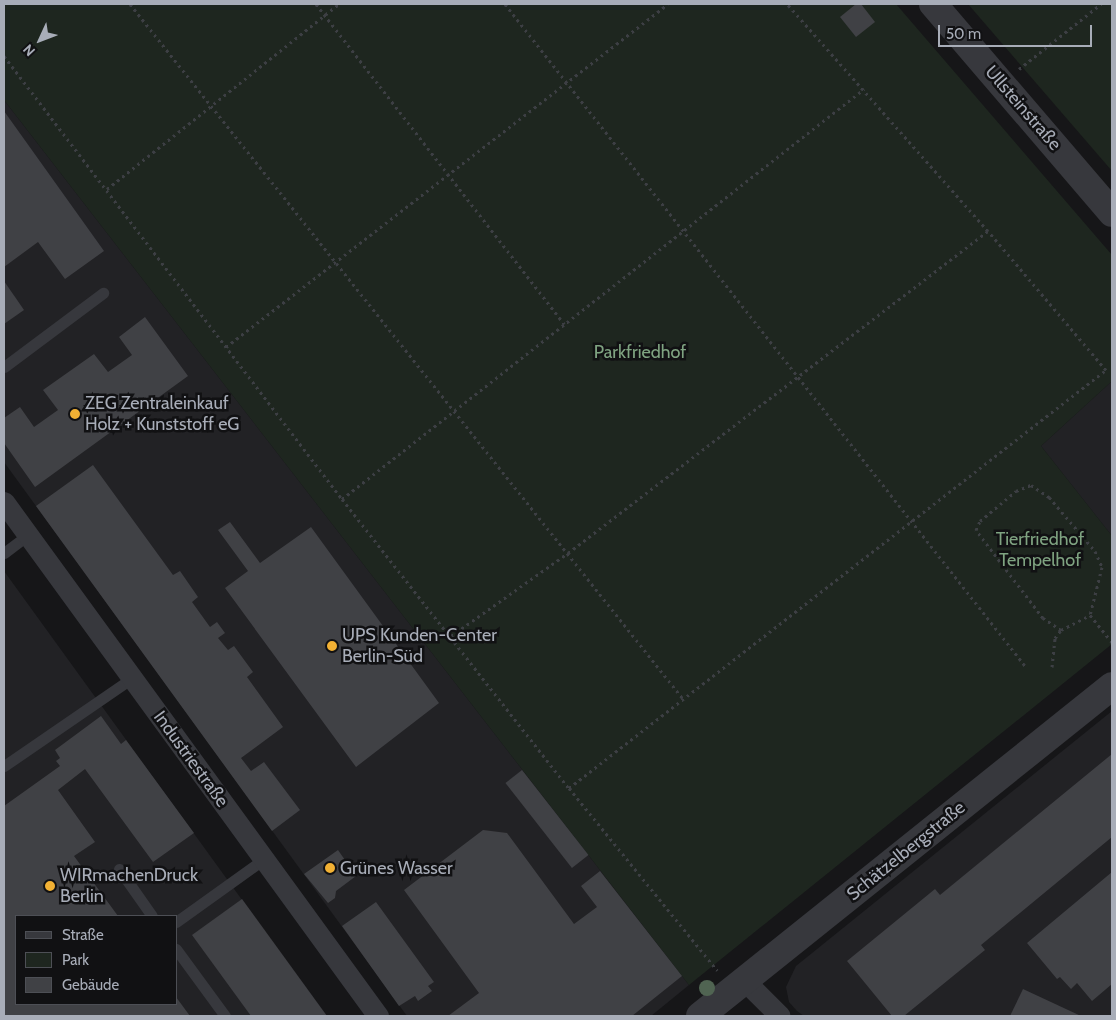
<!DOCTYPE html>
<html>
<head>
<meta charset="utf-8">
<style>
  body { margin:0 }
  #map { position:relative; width:1116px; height:1020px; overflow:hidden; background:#161618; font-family:Cabin,sans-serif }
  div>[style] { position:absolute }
  .built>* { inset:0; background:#222225 }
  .green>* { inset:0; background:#1e261f }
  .building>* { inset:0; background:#404145; transform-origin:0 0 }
  .path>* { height:3px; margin-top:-1.5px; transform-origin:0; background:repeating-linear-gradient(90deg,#3d3f44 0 2.5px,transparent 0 6.5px) }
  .service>* { height:11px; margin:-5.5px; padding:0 5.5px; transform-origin:5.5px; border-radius:5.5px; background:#37383d }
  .minor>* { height:21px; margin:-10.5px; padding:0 10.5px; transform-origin:10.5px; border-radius:10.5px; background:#37383d }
  .tertiary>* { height:28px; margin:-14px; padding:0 14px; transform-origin:14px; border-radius:14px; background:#37383d }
  .trees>* { width:16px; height:16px; margin:-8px; border-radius:50%; background:#506452 }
  .dots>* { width:14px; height:14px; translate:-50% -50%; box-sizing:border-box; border:2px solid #111113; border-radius:50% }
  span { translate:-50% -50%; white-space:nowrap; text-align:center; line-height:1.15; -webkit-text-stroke:5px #111113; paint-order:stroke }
  .street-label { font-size:18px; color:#a8adb8 }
  .park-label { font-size:18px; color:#7fa381 }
  .poi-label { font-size:18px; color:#a8adb8 }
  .left { translate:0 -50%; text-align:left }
  .frame { position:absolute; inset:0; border:5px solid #a8adb8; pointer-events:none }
  .legend { position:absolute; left:15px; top:915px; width:162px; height:90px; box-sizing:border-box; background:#111113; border:1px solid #4d4f55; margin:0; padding:6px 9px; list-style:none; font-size:15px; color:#a8adb8 }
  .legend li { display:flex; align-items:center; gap:10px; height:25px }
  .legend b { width:25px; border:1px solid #4d4f55 }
  .north { position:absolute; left:15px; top:15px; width:50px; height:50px; -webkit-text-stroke:4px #111113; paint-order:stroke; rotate:227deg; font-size:14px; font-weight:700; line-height:20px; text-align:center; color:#a8adb8 }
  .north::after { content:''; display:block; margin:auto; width:18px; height:22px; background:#a8adb8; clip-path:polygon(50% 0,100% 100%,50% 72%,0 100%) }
  .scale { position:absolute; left:938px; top:25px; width:154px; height:22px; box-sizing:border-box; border:2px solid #a8adb8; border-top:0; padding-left:6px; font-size:15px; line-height:18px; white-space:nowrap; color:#a8adb8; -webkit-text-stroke:4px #111113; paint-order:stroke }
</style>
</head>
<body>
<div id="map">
  <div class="built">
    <i style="clip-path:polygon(4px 100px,689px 985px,651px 1016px,407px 1016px,4px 462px)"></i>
    <i style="clip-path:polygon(1112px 381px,1112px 536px,1041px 446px)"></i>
    <i style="clip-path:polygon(evenodd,4px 571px,326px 1016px,4px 1016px,4px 571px,16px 916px,176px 916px,176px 1004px,16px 1004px,16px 916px)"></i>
    <i style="clip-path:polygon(1112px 711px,1112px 1016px,804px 1016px,797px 1011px,789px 1002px,786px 987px,796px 966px)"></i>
  </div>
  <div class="green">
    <i style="clip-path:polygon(4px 4px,896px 4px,1112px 255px,1112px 381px,1041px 446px,1112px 536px,1112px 644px,689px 985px,4px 100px)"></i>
    <i style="clip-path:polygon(968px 4px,1112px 4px,1112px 171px)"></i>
  </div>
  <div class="building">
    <i style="clip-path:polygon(856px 4px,861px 4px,875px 22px,856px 37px,840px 17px)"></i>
    <i style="clip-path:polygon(4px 111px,104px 251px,65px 279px,38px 242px,4px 267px)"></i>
    <i style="clip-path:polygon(4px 281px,24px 310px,4px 324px)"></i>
    <i style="clip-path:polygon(145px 317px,188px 376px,35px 487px,4px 443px,4px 418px,20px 407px,34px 427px,58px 410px,43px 390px,94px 354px,108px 372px,132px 355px,119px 337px)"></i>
    <i style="clip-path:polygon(93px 465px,173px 575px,180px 571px,198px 597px,192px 602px,210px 627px,217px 622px,225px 633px,218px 638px,228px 650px,234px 646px,253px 672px,247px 677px,283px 727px,241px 758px,251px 771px,264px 762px,300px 810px,272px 831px,36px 506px)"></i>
    <i style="clip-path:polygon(230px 522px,260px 563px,311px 527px,439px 703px,356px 767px,225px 588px,248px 571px,218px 530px)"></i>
    <i style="clip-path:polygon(101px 716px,121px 744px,126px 740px,194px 833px,153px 862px,85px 769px,58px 790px,95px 842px,74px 856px,118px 916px,16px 916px,16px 1004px,176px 1004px,176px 997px,190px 1016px,4px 1016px,4px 806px,60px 766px,56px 761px,60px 758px,55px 750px)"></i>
    <i style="clip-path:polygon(1112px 754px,1112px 837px,981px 945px,985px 950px,904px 1016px,892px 1016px,847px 961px,935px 889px,940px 895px)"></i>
    <i style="left:522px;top:770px;width:108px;height:21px;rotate:52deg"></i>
    <i style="clip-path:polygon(483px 830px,507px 833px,574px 924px,597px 907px,581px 886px,600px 871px,682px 976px,632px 1016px,448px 1016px,479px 993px,404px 890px)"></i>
    <i style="clip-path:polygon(338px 850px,356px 876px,336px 891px,335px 898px,328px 903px,304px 874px)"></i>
    <i style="clip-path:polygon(1112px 872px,1112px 984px,1092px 1001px,1077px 983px,1071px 989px,1060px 977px,1057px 979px,1027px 943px)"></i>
    <i style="clip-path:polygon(242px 899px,327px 1016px,251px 1016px,192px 935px)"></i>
    <i style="clip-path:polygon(376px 902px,434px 982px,428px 986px,432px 991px,418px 1001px,415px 996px,399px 1006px,342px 926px)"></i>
    <i style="clip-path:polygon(1023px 989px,1081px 1016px,1010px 1016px)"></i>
  </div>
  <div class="path">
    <i style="left:130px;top:4px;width:890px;rotate:51.48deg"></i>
    <i style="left:316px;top:4px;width:405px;rotate:52.2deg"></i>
    <i style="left:505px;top:4px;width:843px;rotate:51.84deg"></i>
    <i style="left:4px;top:56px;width:557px;rotate:52.66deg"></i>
    <i style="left:342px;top:499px;width:367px;rotate:51.9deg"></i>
    <i style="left:569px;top:788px;width:235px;rotate:50.9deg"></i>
    <i style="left:1019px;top:69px;width:105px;rotate:-38.4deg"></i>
    <i style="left:107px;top:189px;width:297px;rotate:-38.6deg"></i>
    <i style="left:226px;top:347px;width:559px;rotate:-37.81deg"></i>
    <i style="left:342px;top:499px;width:664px;rotate:-38.15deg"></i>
    <i style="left:1061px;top:630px;width:22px;rotate:-146deg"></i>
    <i style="left:1043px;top:618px;width:111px;rotate:-127.3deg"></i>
    <i style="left:976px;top:530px;width:10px;rotate:-66deg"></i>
    <i style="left:980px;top:521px;width:47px;rotate:-39.8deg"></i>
    <i style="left:1016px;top:491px;width:16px;rotate:-22deg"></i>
    <i style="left:1031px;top:485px;width:22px;rotate:34deg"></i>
    <i style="left:1049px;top:497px;width:71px;rotate:49.6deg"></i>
    <i style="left:1095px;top:551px;width:17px;rotate:66deg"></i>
    <i style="left:1102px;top:567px;width:49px;rotate:104deg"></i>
    <i style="left:1090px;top:615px;width:35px;rotate:51deg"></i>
    <i style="left:451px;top:636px;width:143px;rotate:-35.4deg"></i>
    <i style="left:568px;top:553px;width:529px;rotate:-37.48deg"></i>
    <i style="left:1052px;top:667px;width:29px;rotate:-84deg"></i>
    <i style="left:1055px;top:638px;width:10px;rotate:-53deg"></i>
    <i style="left:1061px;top:630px;width:33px;rotate:-27deg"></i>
    <i style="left:569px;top:788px;width:681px;rotate:-37.9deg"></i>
    <i style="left:1106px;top:370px;width:182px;rotate:-130.3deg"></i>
    <i style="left:988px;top:231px;width:303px;rotate:-131.5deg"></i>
  </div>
  <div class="service">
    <i style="left:4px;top:367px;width:124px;rotate:-36.8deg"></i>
    <i style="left:4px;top:553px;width:30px;rotate:-37deg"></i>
    <i style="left:4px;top:766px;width:155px;rotate:-34.5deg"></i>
    <i style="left:119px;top:869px;width:57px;rotate:54.9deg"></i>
    <i style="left:176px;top:922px;width:108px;rotate:-35.6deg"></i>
    <i style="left:176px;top:949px;width:83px;rotate:53.8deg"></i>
  </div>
  <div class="minor">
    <i style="left:4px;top:502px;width:636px;rotate:53.96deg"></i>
    <i style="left:745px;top:981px;width:49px;rotate:45deg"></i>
  </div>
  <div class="tertiary">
    <i style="left:933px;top:4px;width:275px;rotate:49.4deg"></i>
    <i style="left:700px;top:1016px;width:528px;rotate:-38.69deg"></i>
  </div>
  <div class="trees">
    <i style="left:707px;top:988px"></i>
  </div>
  <div class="dots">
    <i style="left:75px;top:414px;background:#f2b134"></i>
    <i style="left:332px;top:646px;background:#f2b134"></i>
    <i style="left:330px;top:868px;background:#f2b134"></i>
    <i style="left:50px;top:886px;background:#f2b134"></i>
  </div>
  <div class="street-label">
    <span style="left:1023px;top:108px;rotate:49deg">Ullsteinstraße</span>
    <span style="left:191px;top:759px;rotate:54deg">Industriestraße</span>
    <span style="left:906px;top:851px;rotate:-39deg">Schätzelbergstraße</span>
  </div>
  <div class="park-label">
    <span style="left:640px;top:352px">Parkfriedhof</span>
    <span style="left:1040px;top:550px">Tierfriedhof<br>Tempelhof</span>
  </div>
  <div class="poi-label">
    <span class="left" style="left:85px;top:414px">ZEG Zentraleinkauf<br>Holz + Kunststoff eG</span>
    <span class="left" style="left:342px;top:646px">UPS Kunden-Center<br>Berlin-Süd</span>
    <span class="left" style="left:340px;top:868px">Grünes Wasser</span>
    <span class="left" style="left:60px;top:886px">WIRmachenDruck<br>Berlin</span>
  </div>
  <div class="frame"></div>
  <ul class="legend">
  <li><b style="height:6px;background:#37383d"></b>Straße</li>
  <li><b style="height:14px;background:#1e261f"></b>Park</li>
  <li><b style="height:14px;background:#404145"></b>Gebäude</li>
  </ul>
  <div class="north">N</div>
  <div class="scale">50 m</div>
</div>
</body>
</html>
